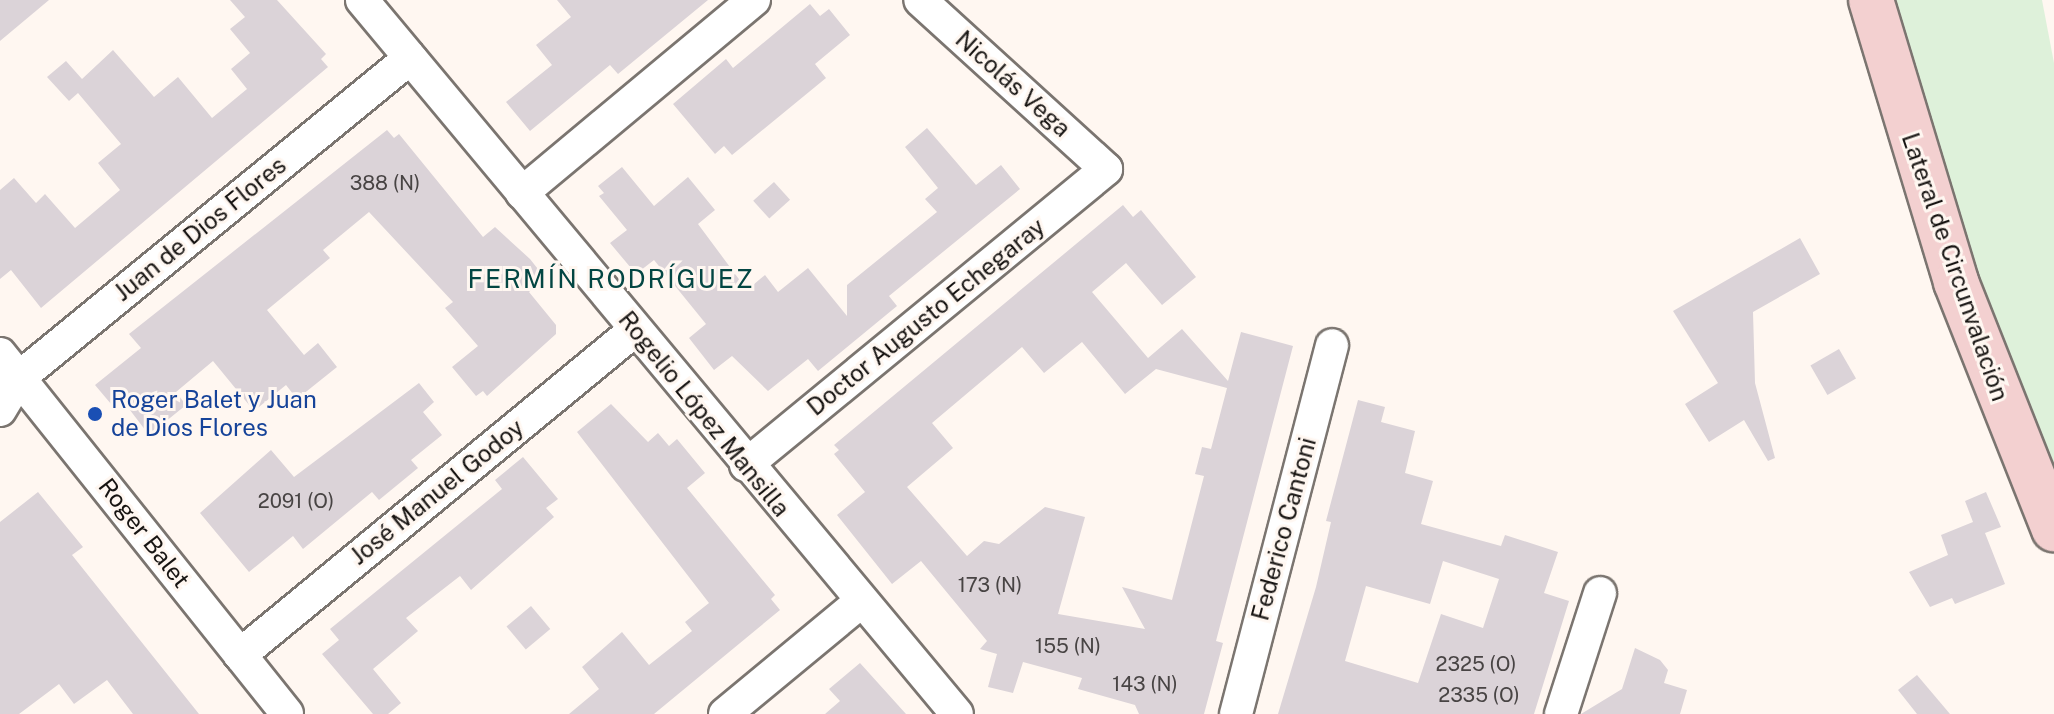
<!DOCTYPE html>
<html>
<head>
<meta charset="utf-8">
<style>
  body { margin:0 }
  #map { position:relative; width:2054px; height:714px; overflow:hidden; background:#fff7f1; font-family:"Public Sans",sans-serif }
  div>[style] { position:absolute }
  .green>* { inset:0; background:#def1da }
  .building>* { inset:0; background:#dbd3d8; transform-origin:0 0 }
  .roads { filter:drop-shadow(2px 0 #7b7570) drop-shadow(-2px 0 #7b7570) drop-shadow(0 2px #7b7570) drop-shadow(0 -2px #7b7570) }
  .street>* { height:32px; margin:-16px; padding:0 16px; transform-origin:16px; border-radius:16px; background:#fff }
  .secondary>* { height:44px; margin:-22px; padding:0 22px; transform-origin:22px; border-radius:22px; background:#f3d0d0 }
  .dots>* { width:22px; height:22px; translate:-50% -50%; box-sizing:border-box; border:4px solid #fff7f1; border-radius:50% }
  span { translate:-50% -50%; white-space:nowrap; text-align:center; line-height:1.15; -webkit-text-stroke:6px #fff7f1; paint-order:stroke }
  .number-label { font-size:20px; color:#484444 }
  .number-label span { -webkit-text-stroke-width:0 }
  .street-label { font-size:24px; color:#171412 }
  .transit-label { font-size:24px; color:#164399 }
  .left { translate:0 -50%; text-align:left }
  .neighbourhood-label { font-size:26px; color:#034643; letter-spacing:2px }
</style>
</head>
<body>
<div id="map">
  <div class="green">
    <i style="clip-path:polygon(1893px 0,2042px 0,2054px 63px,2054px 476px,1963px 237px)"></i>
  </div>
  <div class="building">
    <i style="clip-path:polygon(0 0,49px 0,0 41px)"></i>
    <i style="clip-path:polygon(230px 0,277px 0,326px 54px,321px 59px,328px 67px,41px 308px,11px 270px,0 279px,0 190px,14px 178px,36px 203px,45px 194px,75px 228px,120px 190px,98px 163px,121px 144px,78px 93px,69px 101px,47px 77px,66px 61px,82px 79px,113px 50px,154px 97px,178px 77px,212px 118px,247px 89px,231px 69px,250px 53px,230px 29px,245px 17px)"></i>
    <i style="clip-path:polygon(557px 0,708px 0,618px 74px,610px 65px,530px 131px,506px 102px,552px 65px,536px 45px,571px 17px)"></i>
    <i style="clip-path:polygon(810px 4px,820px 16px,829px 9px,850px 35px,815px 64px,826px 78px,732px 155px,724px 146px,715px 154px,673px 104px,726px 59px,733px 68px)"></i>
    <i style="clip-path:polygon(927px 128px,976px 185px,1001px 165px,1020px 189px,889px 296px,897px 306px,818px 371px,808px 359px,768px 391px,732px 356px,714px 370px,689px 338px,706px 324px,654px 260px,636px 274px,610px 243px,627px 230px,599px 196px,604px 193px,598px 186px,622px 167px,654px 206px,688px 177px,715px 210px,698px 224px,747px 290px,765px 275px,778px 292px,808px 268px,847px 316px,847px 285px,937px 212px,925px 199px,938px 188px,905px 147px)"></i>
    <i style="clip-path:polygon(387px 130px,394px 138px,399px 134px,483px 237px,495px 227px,530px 259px,545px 278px,529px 292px,556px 325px,556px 334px,487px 396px,483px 391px,476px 396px,452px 367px,478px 346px,445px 308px,453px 302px,369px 212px,323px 250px,330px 258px,267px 310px,304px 355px,318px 343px,337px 367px,297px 399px,286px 385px,254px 411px,213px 361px,176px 392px,186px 405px,149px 435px,120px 397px,111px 404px,95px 385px,141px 348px,129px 334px)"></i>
    <i style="left:774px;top:182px;width:24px;height:28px;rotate:48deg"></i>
    <i style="clip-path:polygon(evenodd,1123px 205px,1133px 217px,1141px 210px,1196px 277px,1162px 305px,1126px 263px,1092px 292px,1148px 358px,1182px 329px,1228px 381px,1241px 332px,1293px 346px,1216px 641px,1223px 643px,1204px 714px,1139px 714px,1135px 705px,1078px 689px,1082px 678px,1023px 662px,1013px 693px,988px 687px,997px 654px,980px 649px,987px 641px,921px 561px,892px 584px,837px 515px,865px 492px,834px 454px,839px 450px,834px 445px,1123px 205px,1082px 342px,1125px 394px,1156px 369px,1227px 388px,1211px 449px,1202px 447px,1195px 474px,1204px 476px,1172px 600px,1122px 587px,1145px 629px,1058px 614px,1085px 517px,1045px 507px,999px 544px,984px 541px,967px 556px,907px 487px,953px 448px,932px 423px,1022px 347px,1044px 373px,1082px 342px)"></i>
    <i style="clip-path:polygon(1800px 238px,1820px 274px,1753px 312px,1755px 383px,1775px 458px,1768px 461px,1744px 420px,1709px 442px,1685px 404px,1718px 383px,1673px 311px)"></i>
    <i style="left:1839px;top:349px;width:34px;height:33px;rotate:60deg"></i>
    <i style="clip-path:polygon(419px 383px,434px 402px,423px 412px,442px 435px,411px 460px,418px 468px,379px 500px,372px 492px,303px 549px,293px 536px,249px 572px,200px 513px,271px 450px,294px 477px)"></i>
    <i style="clip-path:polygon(evenodd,1358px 400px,1385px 407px,1381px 422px,1415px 431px,1405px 473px,1433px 481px,1421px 524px,1501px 546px,1505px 535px,1558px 552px,1544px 593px,1569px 601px,1534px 714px,1278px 714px,1316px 587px,1331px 522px,1326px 521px,1358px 400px,1443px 561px,1499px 579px,1483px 628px,1441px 614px,1418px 683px,1345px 661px,1366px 586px,1430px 604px,1443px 561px)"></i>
    <i style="clip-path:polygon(611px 404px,648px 442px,658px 433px,669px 446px,677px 439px,705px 473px,687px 488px,775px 595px,771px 599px,780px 610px,654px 714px,569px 714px,599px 689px,582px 667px,622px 632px,649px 665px,692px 631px,685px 622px,709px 603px,577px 432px)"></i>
    <i style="clip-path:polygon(523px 457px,558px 499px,546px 508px,554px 517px,471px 590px,460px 576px,406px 618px,418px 631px,373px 669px,401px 703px,388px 714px,373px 714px,322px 654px,339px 640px,330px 629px,502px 489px,495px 480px)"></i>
    <i style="clip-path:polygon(38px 492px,83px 547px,72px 555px,199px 714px,133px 714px,107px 680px,74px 704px,59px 684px,19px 714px,0 714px,0 522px)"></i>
    <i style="clip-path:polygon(1986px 492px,2001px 527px,1985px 533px,2005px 584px,1955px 604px,1952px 598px,1930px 607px,1909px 572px,1948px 555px,1941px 535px,1973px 522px,1965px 501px)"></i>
    <i style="left:531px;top:606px;width:30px;height:32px;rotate:50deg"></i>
    <i style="clip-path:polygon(1635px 648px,1660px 660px,1668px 670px,1664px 683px,1687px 690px,1680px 714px,1581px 714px,1622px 689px)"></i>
    <i style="clip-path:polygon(860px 663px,906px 714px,825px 714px,840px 701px,829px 689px)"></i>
    <i style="clip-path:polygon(1917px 675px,1950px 714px,1917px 714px,1898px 690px)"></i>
  </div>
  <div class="roads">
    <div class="street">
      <i style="left:362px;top:0;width:929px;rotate:50.19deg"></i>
      <i style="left:522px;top:193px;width:302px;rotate:-39.8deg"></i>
      <i style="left:0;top:354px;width:460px;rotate:51.4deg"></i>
      <i style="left:0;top:410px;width:39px;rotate:-59deg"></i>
      <i style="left:20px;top:377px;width:504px;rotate:-39.28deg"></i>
      <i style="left:746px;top:465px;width:466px;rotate:-39.4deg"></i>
      <i style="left:1106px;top:169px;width:251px;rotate:-137.7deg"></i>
      <i style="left:240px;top:655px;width:512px;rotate:-39.45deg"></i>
      <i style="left:725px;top:714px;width:174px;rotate:-39.6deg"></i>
      <i style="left:1236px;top:714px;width:381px;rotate:-75.4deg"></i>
      <i style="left:1561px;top:714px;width:127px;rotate:-72.1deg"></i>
    </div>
    <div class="secondary">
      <i style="left:1871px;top:0;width:295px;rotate:73.2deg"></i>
      <i style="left:1956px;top:282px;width:266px;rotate:68.4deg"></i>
    </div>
  </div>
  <div class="dots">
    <i style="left:95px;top:414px;background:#1a4fb4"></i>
  </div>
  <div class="number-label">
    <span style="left:385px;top:183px">388 (N)</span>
    <span style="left:296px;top:501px">2091 (O)</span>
    <span style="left:990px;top:585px">173 (N)</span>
    <span style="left:1068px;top:646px">155 (N)</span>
    <span style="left:1476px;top:664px">2325 (O)</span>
    <span style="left:1145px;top:684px">143 (N)</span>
    <span style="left:1479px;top:695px">2335 (O)</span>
  </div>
  <div class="street-label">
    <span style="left:1013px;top:84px;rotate:42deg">Nicolás Vega</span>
    <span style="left:200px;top:229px;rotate:-39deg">Juan de Dios Flores</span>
    <span style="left:1955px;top:267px;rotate:71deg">Lateral de Circunvalación</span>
    <span style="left:926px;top:317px;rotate:-39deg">Doctor Augusto Echegaray</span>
    <span style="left:704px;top:414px;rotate:51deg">Rogelio López Mansilla</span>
    <span style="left:437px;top:492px;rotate:-39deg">José Manuel Godoy</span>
    <span style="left:1284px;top:529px;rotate:-75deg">Federico Cantoni</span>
    <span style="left:144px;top:533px;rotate:52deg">Roger Balet</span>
  </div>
  <div class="transit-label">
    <span class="left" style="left:111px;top:414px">Roger Balet y Juan<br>de Dios Flores</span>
  </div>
  <div class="neighbourhood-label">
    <span style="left:611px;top:279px">FERMÍN RODRÍGUEZ</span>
  </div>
</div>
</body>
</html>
